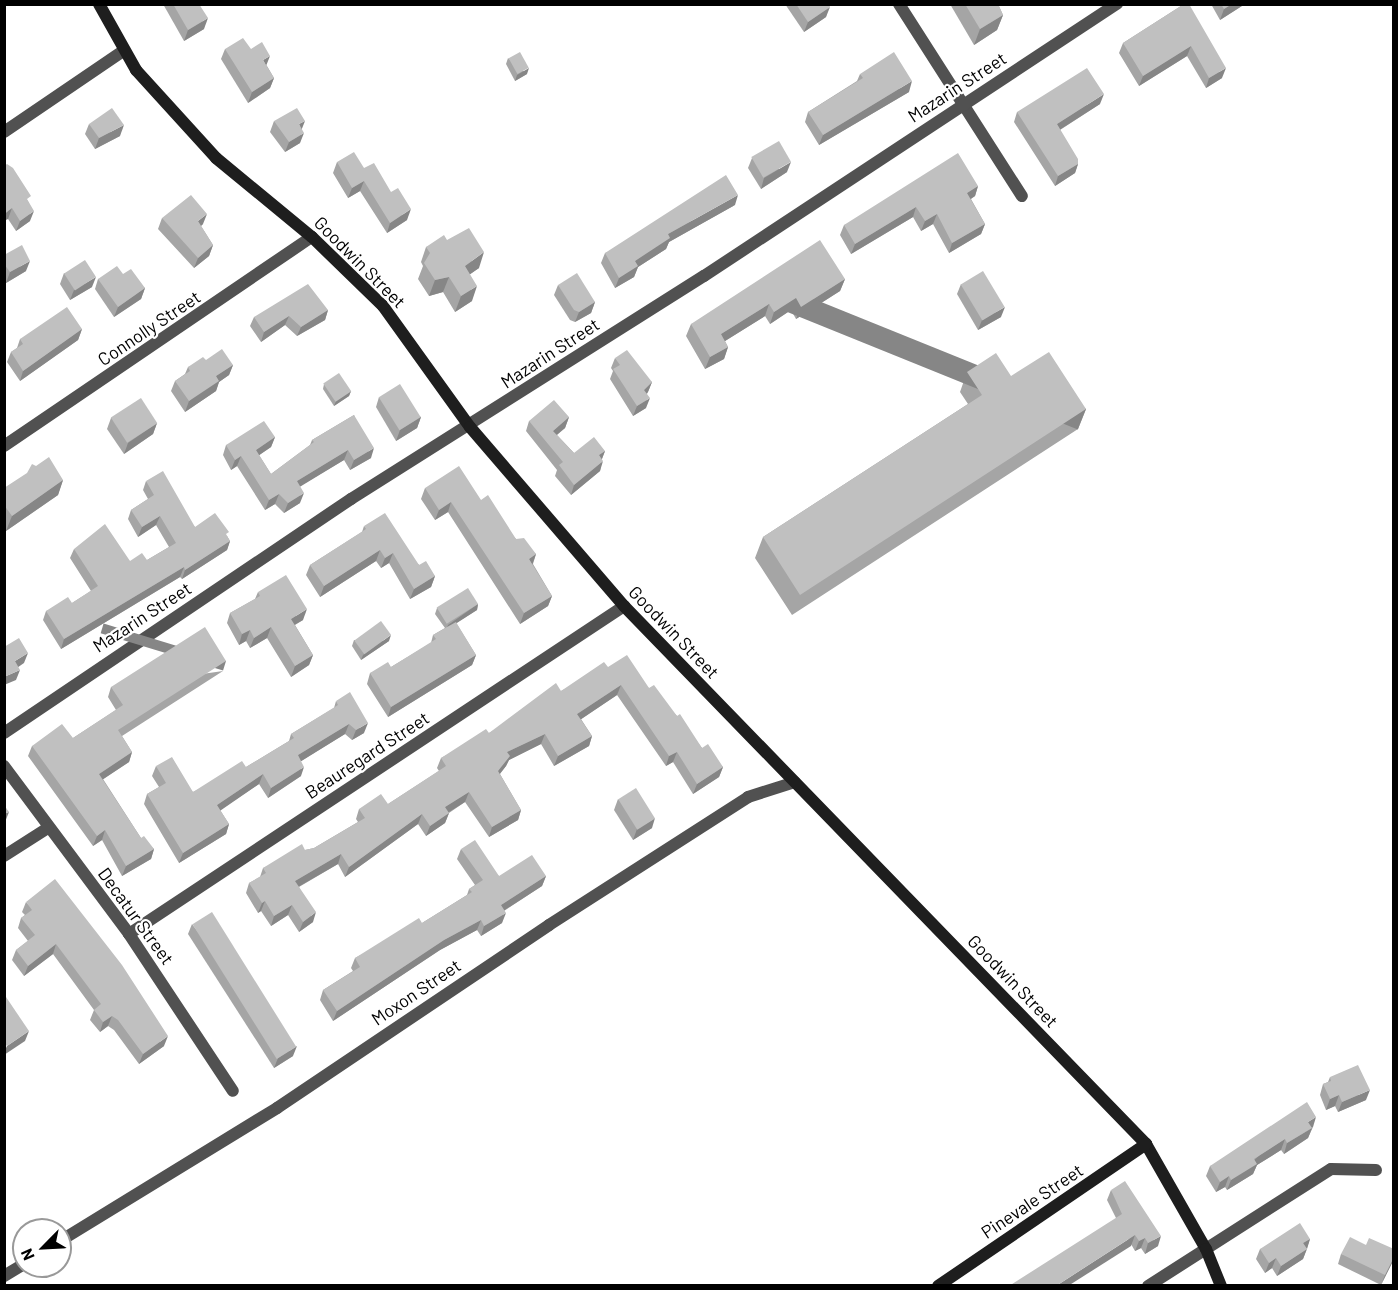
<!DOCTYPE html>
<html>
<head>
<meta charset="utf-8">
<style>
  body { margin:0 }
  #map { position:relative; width:1398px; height:1290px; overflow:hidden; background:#fff; font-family:Barlow,sans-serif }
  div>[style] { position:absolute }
  .street>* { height:12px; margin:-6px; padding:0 6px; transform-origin:6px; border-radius:6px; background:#515151 }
  .secondary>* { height:12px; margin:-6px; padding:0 6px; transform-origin:6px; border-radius:6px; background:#1e1e1e }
  .wall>* { inset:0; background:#a5a5a5 }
  .shaded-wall>* { inset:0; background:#868686; transform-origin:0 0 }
  .building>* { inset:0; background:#c0c0c0; transform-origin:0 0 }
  span { translate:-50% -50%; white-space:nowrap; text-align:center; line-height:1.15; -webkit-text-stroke:4.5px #fff; paint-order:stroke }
  .street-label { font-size:18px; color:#000 }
  .frame { position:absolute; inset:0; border:6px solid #000; pointer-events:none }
  .north { position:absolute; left:12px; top:1218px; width:60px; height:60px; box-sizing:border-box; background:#fff; border:2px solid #999; border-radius:50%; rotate:246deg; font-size:16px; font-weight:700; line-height:24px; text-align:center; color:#000 }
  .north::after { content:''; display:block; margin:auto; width:21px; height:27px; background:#000; clip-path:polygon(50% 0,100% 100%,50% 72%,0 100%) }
</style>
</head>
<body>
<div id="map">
  <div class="street">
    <i style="left:899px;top:4px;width:228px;rotate:57.4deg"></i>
    <i style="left:4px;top:132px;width:144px;rotate:-34.2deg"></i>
    <i style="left:4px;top:446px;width:372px;rotate:-34.2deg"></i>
    <i style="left:4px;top:733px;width:419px;rotate:-34deg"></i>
    <i style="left:351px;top:499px;width:418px;rotate:-32.3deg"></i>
    <i style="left:704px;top:276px;width:495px;rotate:-33.4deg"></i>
    <i style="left:4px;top:766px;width:209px;rotate:53.3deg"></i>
    <i style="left:129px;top:934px;width:188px;rotate:56.5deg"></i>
    <i style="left:4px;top:856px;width:52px;rotate:-32.5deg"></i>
    <i style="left:129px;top:934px;width:594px;rotate:-33.53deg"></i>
    <i style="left:60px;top:1241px;width:255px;rotate:-31.5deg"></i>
    <i style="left:277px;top:1108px;width:328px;rotate:-33.9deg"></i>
    <i style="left:549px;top:925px;width:237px;rotate:-32.7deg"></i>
    <i style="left:748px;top:797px;width:49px;rotate:-17.7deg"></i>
    <i style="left:4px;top:1276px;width:23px;rotate:-31deg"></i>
    <i style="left:1148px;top:1286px;width:217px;rotate:-32.6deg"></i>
    <i style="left:1331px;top:1169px;width:45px;rotate:1.3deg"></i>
  </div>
  <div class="secondary">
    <i style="left:99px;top:4px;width:76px;rotate:60.7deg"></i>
    <i style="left:136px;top:70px;width:119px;rotate:47.7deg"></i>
    <i style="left:216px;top:158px;width:124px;rotate:39.5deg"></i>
    <i style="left:312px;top:237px;width:99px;rotate:44.2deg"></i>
    <i style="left:383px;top:306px;width:149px;rotate:54.3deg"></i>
    <i style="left:470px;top:427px;width:236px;rotate:49.3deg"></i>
    <i style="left:624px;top:606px;width:750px;rotate:45.86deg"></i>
    <i style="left:1146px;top:1144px;width:121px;rotate:60.3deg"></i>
    <i style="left:1206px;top:1249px;width:40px;rotate:68deg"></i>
    <i style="left:938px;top:1286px;width:252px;rotate:-34.3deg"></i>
  </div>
  <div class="wall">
    <i style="clip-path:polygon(163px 4px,199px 4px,204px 29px,184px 41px)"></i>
    <i style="clip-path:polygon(785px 4px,829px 4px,826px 17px,804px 32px)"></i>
    <i style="clip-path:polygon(950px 4px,998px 4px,1003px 15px,997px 30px,974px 45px)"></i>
    <i style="clip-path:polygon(1184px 4px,1222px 78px,1206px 88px,1187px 56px,1139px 86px,1119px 53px,1123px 43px)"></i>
    <i style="clip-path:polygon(1211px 4px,1245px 4px,1220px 20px)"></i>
    <i style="clip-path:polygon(225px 49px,251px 49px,267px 66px,274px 78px,270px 88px,248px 103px,221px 59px)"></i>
    <i style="clip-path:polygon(508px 58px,527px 74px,515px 81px,506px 64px)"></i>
    <i style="clip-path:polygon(860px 74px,909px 92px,819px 145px,805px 122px,808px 112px,857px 81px)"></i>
    <i style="clip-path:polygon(1100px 104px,1060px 130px,1078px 164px,1075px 173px,1055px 186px,1014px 122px,1017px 112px)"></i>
    <i style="clip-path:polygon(274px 121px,302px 129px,300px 143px,285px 152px,270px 132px)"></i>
    <i style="clip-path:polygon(89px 124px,120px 136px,95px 149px,85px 134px)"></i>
    <i style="clip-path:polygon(752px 158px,787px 172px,761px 189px,748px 168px)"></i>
    <i style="clip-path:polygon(337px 162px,364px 168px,407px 220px,387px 233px,360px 191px,348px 198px,333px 173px)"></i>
    <i style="clip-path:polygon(4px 166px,29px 203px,30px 221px,16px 231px,8px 219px)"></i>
    <i style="clip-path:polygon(978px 186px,975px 196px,971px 199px,985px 224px,981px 234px,949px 253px,933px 224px,921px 231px,913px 217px,851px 254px,840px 235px,844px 225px)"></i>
    <i style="clip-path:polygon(735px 205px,669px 242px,666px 249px,638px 267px,634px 277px,615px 288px,601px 263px,605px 253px)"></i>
    <i style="clip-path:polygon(162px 218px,203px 224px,201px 226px,213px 245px,209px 256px,194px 268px,158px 229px)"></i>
    <i style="clip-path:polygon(447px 240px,479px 268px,470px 274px,472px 301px,455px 312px,443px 292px,429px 296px,418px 279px,423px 266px,421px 262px,426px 247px)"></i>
    <i style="clip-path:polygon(4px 255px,26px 271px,6px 283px,4px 280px)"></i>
    <i style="clip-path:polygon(64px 273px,92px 287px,70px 300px,60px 284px)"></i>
    <i style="clip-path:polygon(123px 274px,145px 288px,141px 299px,114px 317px,95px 289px,98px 279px)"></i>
    <i style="clip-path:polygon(845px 279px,840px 291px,796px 319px,791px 310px,770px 324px,765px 316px,725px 341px,728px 347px,724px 359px,705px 369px,686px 336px,691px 324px)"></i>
    <i style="clip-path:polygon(961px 284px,1001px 317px,978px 330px,957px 294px)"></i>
    <i style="clip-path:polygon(558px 285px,595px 302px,591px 313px,575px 322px,570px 320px,554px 295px)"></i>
    <i style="clip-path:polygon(328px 310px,325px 320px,297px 336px,285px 325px,261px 342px,250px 326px,254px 317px)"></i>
    <i style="clip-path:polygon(82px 329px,78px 340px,20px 381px,7px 362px,11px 352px,17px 348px,20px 339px)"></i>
    <i style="clip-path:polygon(615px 358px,652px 382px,647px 394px,646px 408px,633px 416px,610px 379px,613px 371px,611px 368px)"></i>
    <i style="clip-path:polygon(206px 360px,233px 365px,229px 375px,219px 382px,216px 391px,185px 412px,171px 391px,175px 381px,185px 374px,188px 367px)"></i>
    <i style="clip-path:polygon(967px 372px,1011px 376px,1086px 409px,1078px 429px,792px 615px,755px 558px,763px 537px,968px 404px,960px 392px)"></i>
    <i style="clip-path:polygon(324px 384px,351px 391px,349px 396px,334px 406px,323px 389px)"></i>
    <i style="clip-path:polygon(379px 397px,421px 417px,417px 428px,396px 441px,376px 407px)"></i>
    <i style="clip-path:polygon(354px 415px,371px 458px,350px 470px,344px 460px,300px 486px,300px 503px,284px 513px,275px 504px,265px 510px,237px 466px,231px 470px,223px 455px,226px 445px,275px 437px,271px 447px,259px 455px,271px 474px,310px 445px,312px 440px)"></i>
    <i style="clip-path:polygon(569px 417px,565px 428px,557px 435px,574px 453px,605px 451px,602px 459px,600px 471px,571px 495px,555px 476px,557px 470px,526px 431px,529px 421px)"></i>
    <i style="clip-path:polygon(111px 418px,157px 423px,153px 434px,124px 454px,107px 429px)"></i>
    <i style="clip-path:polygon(63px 480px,58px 495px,6px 531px,4px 529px,4px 488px)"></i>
    <i style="clip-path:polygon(146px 481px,195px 527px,227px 536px,230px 541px,227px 550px,182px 579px,180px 577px,61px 649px,43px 620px,46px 611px,72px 603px,91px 591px,70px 558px,74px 549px,130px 561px,147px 560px,169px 547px,156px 525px,138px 537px,128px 519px,131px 510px,148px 499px,143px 490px)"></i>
    <i style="clip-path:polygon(425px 488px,481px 500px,516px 539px,536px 554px,533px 564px,552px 596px,548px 606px,520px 624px,448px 512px,435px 520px,421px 499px)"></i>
    <i style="clip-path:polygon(364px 526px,435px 576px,431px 587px,410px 599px,389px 563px,381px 568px,376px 561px,320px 597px,306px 575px,310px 565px,362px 532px)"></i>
    <i style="clip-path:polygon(258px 592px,303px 620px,295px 625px,313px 655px,309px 665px,291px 677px,267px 638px,250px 648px,246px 641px,239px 645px,227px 623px,230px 613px,255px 599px)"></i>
    <i style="clip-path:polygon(478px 604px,477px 610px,456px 623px,476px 655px,472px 665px,388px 717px,367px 684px,370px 673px,391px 667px,431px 643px,433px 635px,445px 628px,435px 614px,437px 608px)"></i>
    <i style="clip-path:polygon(354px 640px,389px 641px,361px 660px,352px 646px)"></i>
    <i style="clip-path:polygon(608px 667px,649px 688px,677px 716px,702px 748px,723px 767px,719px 777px,693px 794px,673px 762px,666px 766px,617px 695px,581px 719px,592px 736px,589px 746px,554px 766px,541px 744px,509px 760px,506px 766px,500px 774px,521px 810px,518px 820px,489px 837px,465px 802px,449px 813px,445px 823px,426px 836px,418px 824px,345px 877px,338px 864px,299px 887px,313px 922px,299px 932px,288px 915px,271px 926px,261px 911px,258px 913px,246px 893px,249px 883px,260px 877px,263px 868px,305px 850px,314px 848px,358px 822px,356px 819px,359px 809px,388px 804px,439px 771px,437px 768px,441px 758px,489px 733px,561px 691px)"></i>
    <i style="clip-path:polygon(223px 671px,122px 736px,132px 752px,129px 762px,103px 779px,141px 838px,154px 849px,151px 859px,122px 876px,102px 840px,93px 846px,28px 756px,32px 746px,73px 738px,116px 710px,108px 697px,111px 687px)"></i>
    <i style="clip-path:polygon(336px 701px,364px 733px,352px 740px,345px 734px,301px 761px,301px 776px,268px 798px,259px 784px,220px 810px,229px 824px,226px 834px,179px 863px,144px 804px,147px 794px,159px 787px,152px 776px,156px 766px,193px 792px,246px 767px,289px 741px,291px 734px,334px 708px)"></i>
    <i style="clip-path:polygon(618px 799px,652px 828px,633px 840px,614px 810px)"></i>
    <i style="clip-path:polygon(461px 849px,499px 876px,546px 876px,542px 886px,504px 911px,502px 923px,481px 936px,477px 930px,440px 950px,333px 1021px,320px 1000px,323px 990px,353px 971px,351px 968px,355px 958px,422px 923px,467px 895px,469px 889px,475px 885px,457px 859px)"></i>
    <i style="clip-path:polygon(26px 902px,164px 1046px,139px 1064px,114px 1030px,108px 1026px,100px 1032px,90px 1020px,94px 1010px,53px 954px,24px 976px,12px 960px,16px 950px,28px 941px,18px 928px,21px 918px,25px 915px,22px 912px)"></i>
    <i style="clip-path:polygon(192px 924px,293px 1056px,274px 1068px,188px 934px)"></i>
    <i style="clip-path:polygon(1330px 1077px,1366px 1100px,1338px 1112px,1335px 1106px,1326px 1110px,1320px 1095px,1323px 1084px,1328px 1082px)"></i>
    <i style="clip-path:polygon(1313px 1127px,1308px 1138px,1284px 1154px,1281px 1150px,1257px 1165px,1253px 1174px,1227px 1190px,1225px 1187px,1216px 1192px,1206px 1176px,1210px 1166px)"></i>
    <i style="clip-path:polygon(1111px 1190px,1158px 1246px,1145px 1254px,1141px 1248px,1135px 1251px,1116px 1218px,1107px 1200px)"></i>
    <i style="clip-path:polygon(1310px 1239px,1303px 1259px,1277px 1276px,1272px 1268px,1265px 1273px,1256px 1259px,1260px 1249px)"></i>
    <i style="clip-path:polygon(1341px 1254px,1394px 1259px,1381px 1285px,1338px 1264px)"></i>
  </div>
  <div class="shaded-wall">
    <i style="clip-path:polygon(1232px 4px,1245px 4px,1220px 20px,1224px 9px)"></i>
    <i style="clip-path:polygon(830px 7px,826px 17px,804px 32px,808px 22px)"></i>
    <i style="clip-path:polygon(1003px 15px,997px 30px,974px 45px,980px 29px)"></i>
    <i style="clip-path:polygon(208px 18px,204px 29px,184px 41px,188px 30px)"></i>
    <i style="clip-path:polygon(1191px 46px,1187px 56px,1139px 86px,1143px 76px)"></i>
    <i style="clip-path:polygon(270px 56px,266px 66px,263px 60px)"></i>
    <i style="clip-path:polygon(529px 68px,527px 74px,515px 81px,517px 75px)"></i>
    <i style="clip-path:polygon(1226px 68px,1222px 78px,1206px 88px,1209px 78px)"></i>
    <i style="clip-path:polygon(274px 78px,270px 88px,248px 103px,252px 92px)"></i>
    <i style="clip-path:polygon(912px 81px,909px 92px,819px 145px,823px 135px)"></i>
    <i style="clip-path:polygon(1104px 94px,1100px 104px,1053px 134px,1057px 124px)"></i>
    <i style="clip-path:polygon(305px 121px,301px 131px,299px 124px)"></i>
    <i style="clip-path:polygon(124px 125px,120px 136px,95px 149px,99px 138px)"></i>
    <i style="clip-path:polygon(304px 133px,300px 143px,285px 152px,289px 142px)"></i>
    <i style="clip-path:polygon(791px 162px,787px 172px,761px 189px,764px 178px)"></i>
    <i style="clip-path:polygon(1078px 164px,1075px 173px,1055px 186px,1058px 176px)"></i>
    <i style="clip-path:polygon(364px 181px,360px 191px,348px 198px,352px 188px)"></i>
    <i style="clip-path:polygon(978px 186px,975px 196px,964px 203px,967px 193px)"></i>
    <i style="clip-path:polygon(738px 195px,735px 205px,669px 242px,666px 249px,638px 267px,634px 277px,615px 288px,619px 278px,635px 261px,668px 234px)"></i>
    <i style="clip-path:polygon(916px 207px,913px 217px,851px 254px,855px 244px)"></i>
    <i style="clip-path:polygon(12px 208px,8px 219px,4px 221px,4px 214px)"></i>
    <i style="clip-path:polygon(411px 209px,407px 220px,387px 233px,390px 223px)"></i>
    <i style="clip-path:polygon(34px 211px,30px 221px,16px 231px,20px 221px)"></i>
    <i style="clip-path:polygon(207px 214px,203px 224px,194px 232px,198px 221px)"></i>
    <i style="clip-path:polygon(937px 214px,933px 224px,921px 231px,925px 221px)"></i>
    <i style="clip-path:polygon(985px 224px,981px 234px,949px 253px,952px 243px)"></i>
    <i style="clip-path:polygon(213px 245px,209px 256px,194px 268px,198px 258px)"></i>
    <i style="clip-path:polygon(484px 252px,479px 268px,459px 282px,465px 266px)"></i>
    <i style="clip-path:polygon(30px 261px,26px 271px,6px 283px,10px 272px)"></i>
    <i style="clip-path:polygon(96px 277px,92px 287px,70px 300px,74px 290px)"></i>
    <i style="clip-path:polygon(449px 277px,443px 292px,429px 296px,435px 280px)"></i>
    <i style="clip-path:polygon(845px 279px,840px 291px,796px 319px,801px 307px)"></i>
    <i style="clip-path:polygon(477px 286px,472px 301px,455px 312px,461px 296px)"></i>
    <i style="clip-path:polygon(145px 288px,141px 299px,114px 317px,118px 307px)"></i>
    <i style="clip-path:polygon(796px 298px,791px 310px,770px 324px,774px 312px)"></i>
    <i style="clip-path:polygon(595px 302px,591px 313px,575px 322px,579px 312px)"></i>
    <i style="clip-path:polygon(769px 304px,765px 316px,717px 346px,721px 334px)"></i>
    <i style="clip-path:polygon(1005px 307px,1001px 317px,978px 330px,982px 320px)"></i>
    <i style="clip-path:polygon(328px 310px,325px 320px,297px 336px,301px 327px)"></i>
    <i style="clip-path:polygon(289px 316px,285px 325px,261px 342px,264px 332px)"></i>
    <i style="clip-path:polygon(82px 329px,78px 340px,20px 381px,23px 371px)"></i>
    <i style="clip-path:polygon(728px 347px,724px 359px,705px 369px,710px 357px)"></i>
    <i style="clip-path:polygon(233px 365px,229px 375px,219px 382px,216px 391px,185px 412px,189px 401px,216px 376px)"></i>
    <i style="clip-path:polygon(652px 382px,648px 392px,640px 400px,644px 390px)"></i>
    <i style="clip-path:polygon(351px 391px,349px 396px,334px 406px,336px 401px)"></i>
    <i style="clip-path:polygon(650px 398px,646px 408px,633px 416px,637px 406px)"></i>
    <i style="left:1086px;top:409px;width:22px;height:341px;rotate:112deg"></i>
    <i style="clip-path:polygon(421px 417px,417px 428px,396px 441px,400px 430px)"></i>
    <i style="clip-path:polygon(569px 417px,565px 428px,549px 441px,553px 431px)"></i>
    <i style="clip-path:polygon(157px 423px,153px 434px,124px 454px,128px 443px)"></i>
    <i style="clip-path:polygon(275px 437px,271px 447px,252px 460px,256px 450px)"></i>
    <i style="clip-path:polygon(374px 448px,371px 458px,350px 470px,354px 460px)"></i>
    <i style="clip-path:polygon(348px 450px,344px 460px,293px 491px,297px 481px)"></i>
    <i style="clip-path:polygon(605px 451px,601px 461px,599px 455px)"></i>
    <i style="clip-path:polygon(241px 456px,237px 466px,231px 470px,235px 460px)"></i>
    <i style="clip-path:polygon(603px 461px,600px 471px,571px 495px,574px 485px)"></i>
    <i style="clip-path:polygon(63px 480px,58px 495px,6px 531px,12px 516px)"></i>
    <i style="clip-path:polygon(304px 493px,300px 503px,284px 513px,288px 503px)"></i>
    <i style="clip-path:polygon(279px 494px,275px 504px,265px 510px,269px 500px)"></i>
    <i style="clip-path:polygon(451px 502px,448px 512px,435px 520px,439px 510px)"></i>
    <i style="clip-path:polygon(160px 516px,156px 525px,138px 537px,142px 527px)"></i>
    <i style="clip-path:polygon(230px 541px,227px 550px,182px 579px,185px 570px)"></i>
    <i style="clip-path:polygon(380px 550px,376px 561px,320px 597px,324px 586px)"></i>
    <i style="clip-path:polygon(393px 553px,389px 563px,381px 568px,385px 558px)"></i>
    <i style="clip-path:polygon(536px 554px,532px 565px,529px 559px)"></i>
    <i style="clip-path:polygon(184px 567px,180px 577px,61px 649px,64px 639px)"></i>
    <i style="clip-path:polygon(435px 576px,431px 587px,410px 599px,414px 589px)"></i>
    <i style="clip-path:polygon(552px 596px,548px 606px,520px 624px,524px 613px)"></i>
    <i style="clip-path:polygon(478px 604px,477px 610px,446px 630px,448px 625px)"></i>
    <i style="clip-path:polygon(307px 609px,303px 620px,287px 629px,291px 619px)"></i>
    <i style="clip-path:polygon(271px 627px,267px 638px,250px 648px,254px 638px)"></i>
    <i style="clip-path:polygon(250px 630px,246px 641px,239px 645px,242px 634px)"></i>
    <i style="clip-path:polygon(391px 635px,389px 641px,361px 660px,363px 655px)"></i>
    <i style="clip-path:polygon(28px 653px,24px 663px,11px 672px,15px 661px)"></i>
    <i style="clip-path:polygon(313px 655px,309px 665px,291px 677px,295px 666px)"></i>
    <i style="clip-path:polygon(476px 655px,472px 665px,388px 717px,391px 707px)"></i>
    <i style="left:226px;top:661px;width:10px;height:128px;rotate:107deg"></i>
    <i style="clip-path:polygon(20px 670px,16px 680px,4px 685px,4px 677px)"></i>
    <i style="clip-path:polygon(621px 685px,617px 695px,574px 724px,577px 714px)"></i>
    <i style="clip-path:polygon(368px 723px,364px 733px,352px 740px,356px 730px)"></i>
    <i style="clip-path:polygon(349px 724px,345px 734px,295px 765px,298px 755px)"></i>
    <i style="clip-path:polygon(545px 734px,541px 744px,509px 760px,506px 766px,494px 781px,498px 771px,507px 752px)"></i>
    <i style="clip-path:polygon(592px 736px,589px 746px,554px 766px,558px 756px)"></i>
    <i style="clip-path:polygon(132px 752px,129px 762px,96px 784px,99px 774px)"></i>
    <i style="clip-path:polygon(677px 752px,673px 762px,666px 766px,669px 756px)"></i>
    <i style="clip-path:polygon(304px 767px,301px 776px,268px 798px,271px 788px)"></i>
    <i style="clip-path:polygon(723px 767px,719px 777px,693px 794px,697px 784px)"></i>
    <i style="clip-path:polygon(263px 774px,259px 784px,214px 815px,217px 805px)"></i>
    <i style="clip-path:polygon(469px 792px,465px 802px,441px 817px,445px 807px)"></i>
    <i style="clip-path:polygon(521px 810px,518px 820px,489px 837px,492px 827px)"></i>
    <i style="clip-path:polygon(9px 812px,5px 822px,4px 822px,4px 814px)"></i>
    <i style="clip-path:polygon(449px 813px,445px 823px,426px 836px,430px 826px)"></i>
    <i style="clip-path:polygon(422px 814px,418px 824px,345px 877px,349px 867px)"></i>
    <i style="clip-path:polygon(655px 818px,652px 828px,633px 840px,637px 829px)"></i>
    <i style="clip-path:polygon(229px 824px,226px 834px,179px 863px,183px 853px)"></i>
    <i style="clip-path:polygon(105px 830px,102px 840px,93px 846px,97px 836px)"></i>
    <i style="clip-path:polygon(154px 849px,151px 859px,122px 876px,126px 866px)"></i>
    <i style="clip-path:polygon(341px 854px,338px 864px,291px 891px,295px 881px)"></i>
    <i style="clip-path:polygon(546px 876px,542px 886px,497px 915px,501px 905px)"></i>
    <i style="clip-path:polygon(265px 901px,261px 911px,258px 913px,262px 903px)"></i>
    <i style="clip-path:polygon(292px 905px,288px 915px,271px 926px,274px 916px)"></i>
    <i style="clip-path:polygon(316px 912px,313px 922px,299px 932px,303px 922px)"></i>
    <i style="clip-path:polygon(506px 913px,502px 923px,481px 936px,484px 926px)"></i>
    <i style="clip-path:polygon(481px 920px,477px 930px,440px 950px,333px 1021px,337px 1011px,444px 940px)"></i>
    <i style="clip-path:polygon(56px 944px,53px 954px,24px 976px,28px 966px)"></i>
    <i style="clip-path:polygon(112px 1016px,108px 1026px,100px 1032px,103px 1022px)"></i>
    <i style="clip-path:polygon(29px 1031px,25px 1041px,4px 1055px,4px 1052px,7px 1046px)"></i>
    <i style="clip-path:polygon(168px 1036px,164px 1046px,139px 1064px,143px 1054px)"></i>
    <i style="clip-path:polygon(297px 1046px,293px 1056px,274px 1068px,278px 1058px)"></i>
    <i style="clip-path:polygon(1370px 1090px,1366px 1100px,1338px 1112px,1342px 1102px)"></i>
    <i style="clip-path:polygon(1339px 1095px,1335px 1106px,1326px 1110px,1330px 1099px)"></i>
    <i style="clip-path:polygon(1316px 1117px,1313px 1127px,1305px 1132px,1308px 1122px)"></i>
    <i style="clip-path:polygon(1312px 1128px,1308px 1138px,1284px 1154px,1287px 1143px)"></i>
    <i style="clip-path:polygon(1285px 1139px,1281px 1150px,1257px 1165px,1253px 1174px,1227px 1190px,1231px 1180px,1260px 1155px)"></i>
    <i style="clip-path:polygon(1229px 1176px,1225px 1187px,1216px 1192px,1220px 1182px)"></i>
    <i style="clip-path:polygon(1135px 1235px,1131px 1246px,1068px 1286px,1056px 1286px)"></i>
    <i style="clip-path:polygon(1161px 1236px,1158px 1246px,1145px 1254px,1148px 1243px)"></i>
    <i style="clip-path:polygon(1145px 1238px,1141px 1248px,1135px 1251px,1139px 1241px)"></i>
    <i style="clip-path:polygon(1310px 1239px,1307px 1249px,1303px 1243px)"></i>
    <i style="clip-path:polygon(1307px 1249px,1303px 1259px,1277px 1276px,1281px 1266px)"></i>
    <i style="clip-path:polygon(1394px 1257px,1393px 1261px,1381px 1285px,1385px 1275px)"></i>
    <i style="clip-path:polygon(1276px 1258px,1272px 1268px,1265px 1273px,1269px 1263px)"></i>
  </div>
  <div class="building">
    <i style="clip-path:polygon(173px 4px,199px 4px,208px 18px,188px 30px)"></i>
    <i style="clip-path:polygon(796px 4px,829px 4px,830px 7px,808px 22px)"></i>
    <i style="clip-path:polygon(965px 4px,998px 4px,1003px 15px,980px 29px)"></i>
    <i style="clip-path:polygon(1184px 4px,1189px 4px,1226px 68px,1209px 78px,1191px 46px,1143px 76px,1123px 43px)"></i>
    <i style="clip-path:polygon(1221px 4px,1232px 4px,1224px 9px)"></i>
    <i style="clip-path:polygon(243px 38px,251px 49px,262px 42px,270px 56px,263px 60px,274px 78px,252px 92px,225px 49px)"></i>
    <i style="left:520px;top:52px;width:18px;height:13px;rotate:61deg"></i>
    <i style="clip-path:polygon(894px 52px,912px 81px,823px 135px,808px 112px,863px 78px,860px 74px)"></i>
    <i style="clip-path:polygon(1087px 68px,1104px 94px,1057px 124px,1078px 159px,1078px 164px,1058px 176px,1017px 112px)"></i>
    <i style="clip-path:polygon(112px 108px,124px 125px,99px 138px,89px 124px)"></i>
    <i style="clip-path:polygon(297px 108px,305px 121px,299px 124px,304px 133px,289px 142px,274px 121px)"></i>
    <i style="left:779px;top:141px;width:24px;height:32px;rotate:60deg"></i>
    <i style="clip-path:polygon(354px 152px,364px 168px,374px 163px,391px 192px,398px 188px,411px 209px,390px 223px,364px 181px,352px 188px,337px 162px)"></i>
    <i style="clip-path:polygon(958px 153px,978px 186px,967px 193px,985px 224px,952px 243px,937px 214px,925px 221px,916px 207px,855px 244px,844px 225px)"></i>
    <i style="clip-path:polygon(7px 164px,13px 168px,31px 196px,27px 199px,34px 211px,20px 221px,12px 208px,4px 214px,4px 166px)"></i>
    <i style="clip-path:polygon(726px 175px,738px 195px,668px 234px,670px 238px,635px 261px,638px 266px,619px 278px,605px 253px)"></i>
    <i style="clip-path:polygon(191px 195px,207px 214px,198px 221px,213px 245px,198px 258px,162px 218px)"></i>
    <i style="clip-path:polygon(469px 228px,484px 252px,465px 266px,477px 286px,461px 296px,449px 277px,435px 280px,424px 263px,430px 253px,426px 247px,444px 235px,447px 240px)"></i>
    <i style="clip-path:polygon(820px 240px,845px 279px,801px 307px,796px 298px,774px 312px,769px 304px,721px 334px,728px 347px,710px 357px,691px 324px)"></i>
    <i style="clip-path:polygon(22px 245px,30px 261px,10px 272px,4px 264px,4px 255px)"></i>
    <i style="left:85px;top:260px;width:20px;height:25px;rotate:57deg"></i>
    <i style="clip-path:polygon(117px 266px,123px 274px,131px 269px,145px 288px,118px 307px,98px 279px)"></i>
    <i style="left:983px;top:271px;width:42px;height:26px;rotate:59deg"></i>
    <i style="clip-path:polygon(577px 273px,595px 302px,579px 312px,574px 310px,558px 285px)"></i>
    <i style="clip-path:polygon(308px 284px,328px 310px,301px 327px,289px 316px,264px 332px,254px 317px)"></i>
    <i style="clip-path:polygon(67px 307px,82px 329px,23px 371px,11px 352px,23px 344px,20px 339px)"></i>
    <i style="clip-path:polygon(222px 349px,233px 365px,216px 376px,219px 381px,189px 401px,175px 381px,190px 371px,188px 367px,203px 357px,206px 360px)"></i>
    <i style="clip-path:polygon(627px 350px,652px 382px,644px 390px,650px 398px,637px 406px,613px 369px,620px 365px,615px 358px)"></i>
    <i style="clip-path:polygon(1049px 352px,1086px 409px,800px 595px,763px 537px,982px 395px,967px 372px,996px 353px,1011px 376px)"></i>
    <i style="left:339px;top:373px;width:22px;height:19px;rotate:56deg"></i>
    <i style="left:400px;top:384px;width:39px;height:25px;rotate:58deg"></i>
    <i style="left:141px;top:398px;width:30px;height:36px;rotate:57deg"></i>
    <i style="clip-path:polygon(554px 400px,569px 417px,553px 431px,574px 453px,594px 437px,605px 451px,599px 455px,603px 461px,574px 485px,559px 465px,563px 462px,529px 421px)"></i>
    <i style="clip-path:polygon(354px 415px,374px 448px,354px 460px,348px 450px,297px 481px,304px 493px,288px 503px,279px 494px,269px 500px,241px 456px,235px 460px,226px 445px,264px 421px,275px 437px,256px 450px,271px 474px,314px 442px,312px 440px)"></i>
    <i style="clip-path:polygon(49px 457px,63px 480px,12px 516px,4px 505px,4px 488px,27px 473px,32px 464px,36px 466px)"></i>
    <i style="clip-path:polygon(459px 466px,481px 500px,488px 495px,516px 539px,524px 538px,536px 554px,529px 559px,552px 596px,524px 613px,451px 502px,439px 510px,425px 488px)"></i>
    <i style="clip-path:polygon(163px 471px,195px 527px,215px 513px,229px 532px,226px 534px,230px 541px,185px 570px,184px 567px,64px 639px,46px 611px,68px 597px,72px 603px,98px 586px,74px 549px,105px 524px,130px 561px,142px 553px,147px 560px,176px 543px,160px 516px,142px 527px,131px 510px,154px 495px,146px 481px)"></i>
    <i style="clip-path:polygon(385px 513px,419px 565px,426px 561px,435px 576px,414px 589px,393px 553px,385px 558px,380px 550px,324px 586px,310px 565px,366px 529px,364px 526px)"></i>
    <i style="clip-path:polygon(286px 575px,307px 609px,291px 619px,313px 655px,295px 666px,271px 627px,254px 638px,250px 630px,242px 634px,230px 613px,260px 596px,258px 592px)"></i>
    <i style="left:468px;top:588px;width:19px;height:37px;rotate:58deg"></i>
    <i style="left:381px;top:621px;width:17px;height:33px;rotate:54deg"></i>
    <i style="clip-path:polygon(456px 622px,476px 655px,391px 707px,370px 673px,388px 662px,391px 667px,436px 639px,433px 635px)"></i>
    <i style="clip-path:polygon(205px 627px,226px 661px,118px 730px,132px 752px,99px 774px,141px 838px,144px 836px,154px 849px,126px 866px,105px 830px,97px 836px,32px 746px,62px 724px,73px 738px,123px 705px,111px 687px)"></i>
    <i style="clip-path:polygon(19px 638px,28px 653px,15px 661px,20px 670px,4px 677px,4px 647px)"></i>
    <i style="clip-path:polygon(627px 655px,649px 688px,654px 685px,677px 716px,680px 714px,702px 748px,708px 744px,723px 767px,697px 784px,677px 752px,669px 756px,621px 685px,577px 714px,592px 736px,558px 756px,545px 734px,507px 752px,510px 756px,498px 771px,521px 810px,492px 827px,469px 792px,445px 807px,449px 813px,430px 826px,422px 814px,349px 867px,341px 854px,295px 881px,316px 912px,303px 922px,292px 905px,274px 916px,265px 901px,262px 903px,249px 883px,266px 873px,263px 868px,302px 844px,305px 850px,314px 848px,365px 818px,359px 809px,381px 794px,388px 804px,446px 766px,441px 758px,486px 729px,489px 733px,556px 683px,561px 691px,604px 662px,608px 667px)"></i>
    <i style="clip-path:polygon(350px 692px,368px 723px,356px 730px,349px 724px,298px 755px,304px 767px,271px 788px,263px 774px,217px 805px,229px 824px,183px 853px,147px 794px,166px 783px,156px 766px,172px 757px,193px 792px,242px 761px,246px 767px,294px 738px,291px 734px,338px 705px,336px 701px)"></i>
    <i style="left:636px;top:788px;width:36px;height:21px;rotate:58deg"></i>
    <i style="clip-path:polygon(4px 805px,9px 812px,4px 814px)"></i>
    <i style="clip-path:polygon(475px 840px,499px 876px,532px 855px,546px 876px,501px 905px,506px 913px,484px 926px,481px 920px,444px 940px,337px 1011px,323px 990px,360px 967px,355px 958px,419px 918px,422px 923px,472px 892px,469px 889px,483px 880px,461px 849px)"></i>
    <i style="clip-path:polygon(55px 879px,122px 965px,168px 1036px,143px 1054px,118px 1020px,112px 1016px,103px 1022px,94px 1010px,101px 1004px,56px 944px,28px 966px,16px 950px,35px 935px,21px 918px,32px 910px,26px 902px)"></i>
    <i style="left:212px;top:912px;width:159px;height:23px;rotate:58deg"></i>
    <i style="clip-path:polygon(6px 997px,29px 1031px,7px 1046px,4px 1043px,4px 998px)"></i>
    <i style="clip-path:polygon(1358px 1065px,1370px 1090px,1342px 1102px,1339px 1095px,1330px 1099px,1323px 1084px,1331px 1081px,1330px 1077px)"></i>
    <i style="clip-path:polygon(1307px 1102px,1316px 1117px,1308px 1122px,1312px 1128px,1287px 1143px,1285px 1139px,1254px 1159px,1257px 1164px,1231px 1180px,1229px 1176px,1220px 1182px,1210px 1166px)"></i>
    <i style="clip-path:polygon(1125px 1181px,1161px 1236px,1148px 1243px,1145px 1238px,1139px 1241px,1135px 1235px,1056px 1286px,1009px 1286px,1122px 1214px,1111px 1190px)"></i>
    <i style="clip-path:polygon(1300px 1223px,1310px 1239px,1303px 1243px,1307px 1249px,1281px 1266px,1276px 1258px,1269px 1263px,1260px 1249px)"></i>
    <i style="clip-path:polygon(1350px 1237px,1366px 1245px,1369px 1238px,1394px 1249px,1394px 1257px,1385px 1275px,1341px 1254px)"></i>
  </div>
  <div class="street-label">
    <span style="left:957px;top:87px;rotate:-33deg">Mazarin Street</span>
    <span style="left:360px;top:262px;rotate:45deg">Goodwin Street</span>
    <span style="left:149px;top:328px;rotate:-34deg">Connolly Street</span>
    <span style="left:550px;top:353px;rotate:-33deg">Mazarin Street</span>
    <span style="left:142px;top:617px;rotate:-33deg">Mazarin Street</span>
    <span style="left:674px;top:632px;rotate:46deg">Goodwin Street</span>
    <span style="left:367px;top:755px;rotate:-33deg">Beauregard Street</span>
    <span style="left:136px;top:916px;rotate:54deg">Decatur Street</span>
    <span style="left:1013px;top:981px;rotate:46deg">Goodwin Street</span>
    <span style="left:416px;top:992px;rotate:-34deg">Moxon Street</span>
    <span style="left:1032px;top:1201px;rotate:-34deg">Pinevale Street</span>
  </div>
  <div class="frame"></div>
  <div class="north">N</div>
</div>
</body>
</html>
